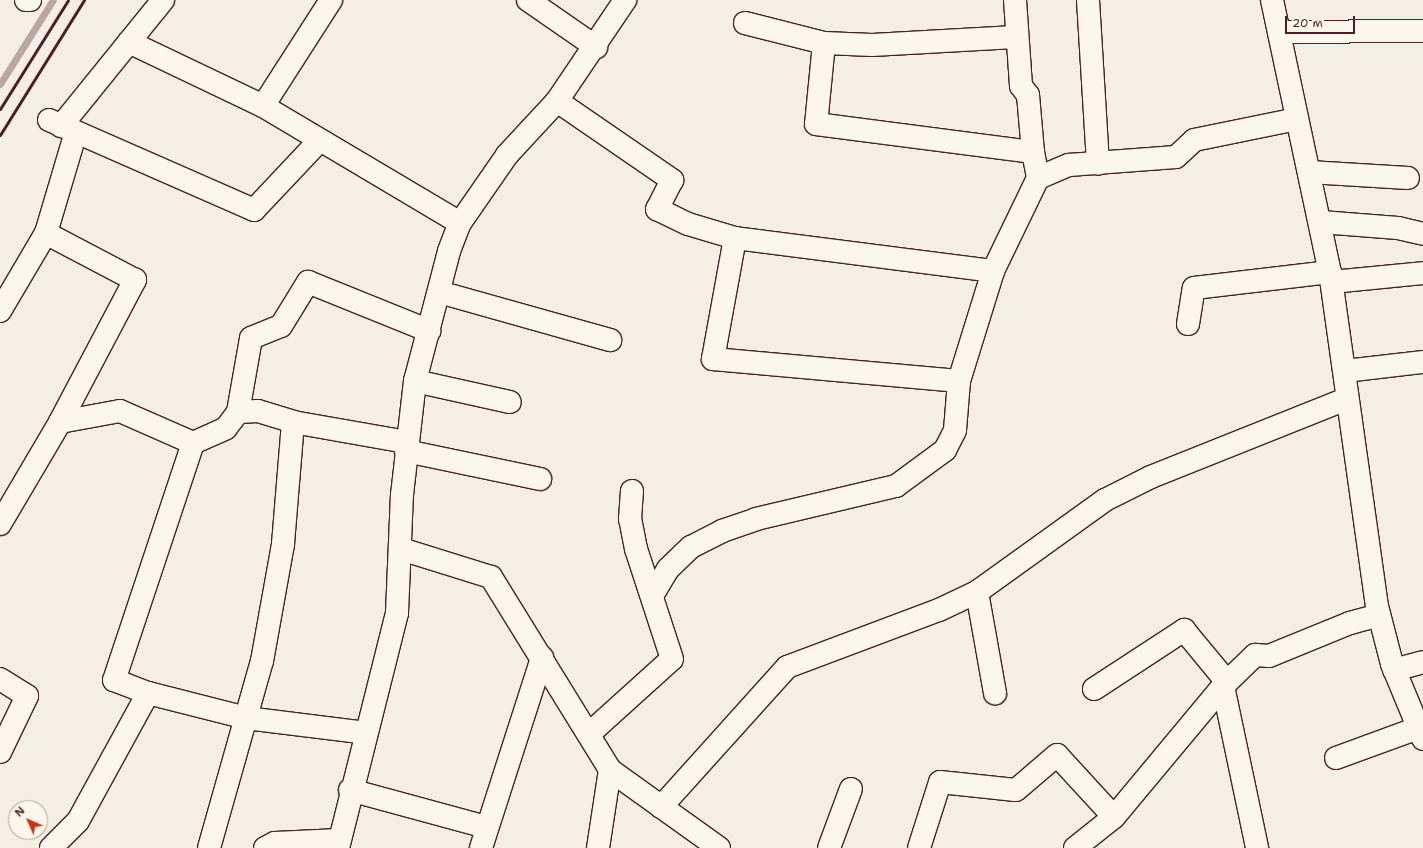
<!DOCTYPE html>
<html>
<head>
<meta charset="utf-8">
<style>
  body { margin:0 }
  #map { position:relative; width:1423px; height:848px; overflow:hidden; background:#f4eee4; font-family:"Shantell Sans",sans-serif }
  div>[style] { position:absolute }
  .stream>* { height:7px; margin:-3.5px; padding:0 3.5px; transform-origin:3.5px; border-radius:3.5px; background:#baa7a5 }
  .roads { filter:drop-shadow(1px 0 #4a1f2b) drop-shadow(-1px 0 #4a1f2b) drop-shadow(0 1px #4a1f2b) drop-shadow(0 -1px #4a1f2b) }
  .minor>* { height:22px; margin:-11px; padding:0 11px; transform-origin:11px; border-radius:11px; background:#fbf7ec }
  .rail>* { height:3px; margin:-1.5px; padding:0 1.5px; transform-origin:1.5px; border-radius:1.5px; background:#4a1f2b }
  span { translate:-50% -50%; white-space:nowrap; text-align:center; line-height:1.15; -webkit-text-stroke:4px #fbf7ec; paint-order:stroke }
  .north { position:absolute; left:8px; top:800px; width:40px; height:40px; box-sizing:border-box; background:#fbf7ec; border:1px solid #b4a19f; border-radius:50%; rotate:315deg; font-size:11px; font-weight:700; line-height:16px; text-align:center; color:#4a1f2b }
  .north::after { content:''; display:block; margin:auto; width:14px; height:18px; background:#c8321e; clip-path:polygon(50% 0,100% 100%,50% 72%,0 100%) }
  .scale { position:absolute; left:1285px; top:16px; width:70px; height:18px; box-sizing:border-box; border:2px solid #4a1f2b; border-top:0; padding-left:5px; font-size:12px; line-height:14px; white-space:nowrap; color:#4a1f2b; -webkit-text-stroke:3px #fbf7ec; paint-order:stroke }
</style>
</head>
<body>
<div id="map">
  <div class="stream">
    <i style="left:0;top:84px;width:99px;rotate:-57.8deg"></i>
  </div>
  <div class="roads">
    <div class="minor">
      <i style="left:26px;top:0;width:4px"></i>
      <i style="left:528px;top:0;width:83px;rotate:34.7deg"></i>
      <i style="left:1015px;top:0;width:86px;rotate:86deg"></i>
      <i style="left:1021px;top:86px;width:11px;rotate:52deg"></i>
      <i style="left:1028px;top:95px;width:57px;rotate:85deg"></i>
      <i style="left:1088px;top:0;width:164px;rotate:86.5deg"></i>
      <i style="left:1272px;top:0;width:278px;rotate:78deg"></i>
      <i style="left:1330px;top:272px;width:337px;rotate:82deg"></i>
      <i style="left:1377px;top:606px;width:60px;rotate:75.5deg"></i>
      <i style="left:1392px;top:664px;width:81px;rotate:67.5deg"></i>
      <i style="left:745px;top:23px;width:81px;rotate:14.2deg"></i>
      <i style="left:1279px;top:32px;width:144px;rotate:-0.4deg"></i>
      <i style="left:1015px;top:37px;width:143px;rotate:176.8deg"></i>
      <i style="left:872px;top:45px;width:48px;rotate:-177.6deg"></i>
      <i style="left:824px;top:43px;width:81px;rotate:95.6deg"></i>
      <i style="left:816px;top:124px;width:219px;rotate:7.4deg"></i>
      <i style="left:1033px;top:152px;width:26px;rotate:79deg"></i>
      <i style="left:129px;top:42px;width:148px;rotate:25.5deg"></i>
      <i style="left:263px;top:106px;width:229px;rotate:30.7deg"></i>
      <i style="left:557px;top:101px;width:140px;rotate:34.5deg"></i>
      <i style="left:672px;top:180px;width:33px;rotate:117deg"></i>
      <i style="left:657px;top:209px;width:34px;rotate:26deg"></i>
      <i style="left:688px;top:224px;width:49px;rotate:16.6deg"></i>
      <i style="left:735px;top:238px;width:260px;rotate:7.3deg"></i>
      <i style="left:263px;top:106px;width:126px;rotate:-57.3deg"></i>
      <i style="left:49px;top:120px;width:224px;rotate:23.7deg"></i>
      <i style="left:254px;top:210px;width:95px;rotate:-46.7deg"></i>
      <i style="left:61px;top:126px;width:162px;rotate:-51deg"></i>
      <i style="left:1309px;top:172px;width:99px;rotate:3.5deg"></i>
      <i style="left:1321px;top:222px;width:77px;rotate:4.5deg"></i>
      <i style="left:1398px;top:228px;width:26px;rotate:13deg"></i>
      <i style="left:735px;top:238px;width:123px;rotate:100.3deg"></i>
      <i style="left:713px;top:359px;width:247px;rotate:5.1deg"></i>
      <i style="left:1332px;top:282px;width:91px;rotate:-5.6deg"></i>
      <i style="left:439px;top:292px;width:178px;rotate:15.7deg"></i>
      <i style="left:0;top:311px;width:91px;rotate:-59.5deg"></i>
      <i style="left:46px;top:233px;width:105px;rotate:-73.5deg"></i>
      <i style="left:1188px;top:324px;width:36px;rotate:-81deg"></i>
      <i style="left:1194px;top:288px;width:137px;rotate:-6.7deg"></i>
      <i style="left:1345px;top:371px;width:79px;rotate:-6.6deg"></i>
      <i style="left:415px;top:381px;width:97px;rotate:12.5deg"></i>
      <i style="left:238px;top:412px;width:75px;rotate:-80deg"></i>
      <i style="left:251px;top:338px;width:32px;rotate:-22deg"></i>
      <i style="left:281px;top:326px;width:52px;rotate:-58.5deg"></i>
      <i style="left:308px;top:282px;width:131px;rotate:22deg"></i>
      <i style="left:60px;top:422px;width:61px;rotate:-10.4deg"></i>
      <i style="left:120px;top:411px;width:80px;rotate:23.7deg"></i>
      <i style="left:193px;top:443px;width:36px;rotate:-24deg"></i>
      <i style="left:226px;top:428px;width:20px;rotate:-53deg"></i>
      <i style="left:238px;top:412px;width:20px;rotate:-3deg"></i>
      <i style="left:258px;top:411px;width:37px;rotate:17deg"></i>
      <i style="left:293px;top:422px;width:116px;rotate:10deg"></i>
      <i style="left:193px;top:443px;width:250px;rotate:108.4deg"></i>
      <i style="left:114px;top:680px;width:36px;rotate:21deg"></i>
      <i style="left:148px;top:693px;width:101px;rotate:14.3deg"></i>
      <i style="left:246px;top:718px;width:121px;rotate:7.1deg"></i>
      <i style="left:406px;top:451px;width:137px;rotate:11.8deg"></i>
      <i style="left:0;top:524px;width:118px;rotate:-59.5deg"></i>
      <i style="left:60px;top:422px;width:161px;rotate:-62.2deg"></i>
      <i style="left:135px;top:280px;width:101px;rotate:-152.2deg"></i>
      <i style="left:401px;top:549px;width:94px;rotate:17.3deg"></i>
      <i style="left:491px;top:577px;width:227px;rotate:58.3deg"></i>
      <i style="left:610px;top:770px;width:134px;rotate:35.6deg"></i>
      <i style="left:977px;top:592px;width:103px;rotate:79.9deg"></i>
      <i style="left:653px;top:594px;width:29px;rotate:-59deg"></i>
      <i style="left:668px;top:569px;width:32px;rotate:-44deg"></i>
      <i style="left:691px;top:547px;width:35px;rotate:-27deg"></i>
      <i style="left:722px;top:531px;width:36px;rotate:-19deg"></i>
      <i style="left:756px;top:519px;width:144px;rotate:-13.3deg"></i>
      <i style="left:896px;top:486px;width:61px;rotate:-36.3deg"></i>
      <i style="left:945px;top:450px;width:22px;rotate:-63deg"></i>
      <i style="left:955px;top:430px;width:49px;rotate:-85.3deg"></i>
      <i style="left:959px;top:381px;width:115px;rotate:-72.8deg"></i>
      <i style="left:993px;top:271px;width:103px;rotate:-64.2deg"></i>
      <i style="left:1038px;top:178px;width:34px;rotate:-23deg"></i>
      <i style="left:1069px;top:165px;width:107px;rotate:-4.3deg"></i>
      <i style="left:1176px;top:157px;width:25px;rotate:-43deg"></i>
      <i style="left:1194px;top:140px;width:105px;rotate:-11.5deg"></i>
      <i style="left:1394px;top:670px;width:30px;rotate:-15deg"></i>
      <i style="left:0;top:679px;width:32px;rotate:32deg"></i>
      <i style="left:27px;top:696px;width:62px;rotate:115.7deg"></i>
      <i style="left:1223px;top:686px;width:166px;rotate:78.1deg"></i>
      <i style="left:1094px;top:689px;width:108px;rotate:-33.2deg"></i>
      <i style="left:1184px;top:630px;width:67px;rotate:50.4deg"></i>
      <i style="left:590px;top:733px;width:110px;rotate:-42.1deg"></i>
      <i style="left:672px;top:659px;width:116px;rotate:-108.1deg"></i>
      <i style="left:636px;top:549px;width:31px;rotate:-101deg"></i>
      <i style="left:630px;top:519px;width:28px;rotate:-86deg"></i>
      <i style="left:1336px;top:758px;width:87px;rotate:-20.1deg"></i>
      <i style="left:350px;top:790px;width:141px;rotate:15.2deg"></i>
      <i style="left:661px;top:807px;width:188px;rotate:-48deg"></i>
      <i style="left:787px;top:667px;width:162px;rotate:-20.6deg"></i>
      <i style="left:939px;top:610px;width:42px;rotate:-25.3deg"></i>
      <i style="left:977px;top:592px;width:158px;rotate:-35.7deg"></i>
      <i style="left:1105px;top:500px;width:51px;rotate:-26.6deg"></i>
      <i style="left:1151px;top:477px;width:210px;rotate:-21.8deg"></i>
      <i style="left:51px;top:848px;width:38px;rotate:-45deg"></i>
      <i style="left:78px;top:821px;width:146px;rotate:-61.3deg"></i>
      <i style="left:209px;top:848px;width:194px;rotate:-74.2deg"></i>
      <i style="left:262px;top:661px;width:119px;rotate:-79.8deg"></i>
      <i style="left:283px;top:544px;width:122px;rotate:-85.3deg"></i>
      <i style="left:265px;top:848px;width:11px;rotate:-27deg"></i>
      <i style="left:275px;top:843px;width:64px;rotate:-2.7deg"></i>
      <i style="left:338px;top:848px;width:242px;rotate:-75.9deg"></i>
      <i style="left:397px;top:613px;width:118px;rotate:-87.6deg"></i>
      <i style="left:402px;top:495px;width:115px;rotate:-83.5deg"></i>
      <i style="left:415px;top:381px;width:134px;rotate:-75.3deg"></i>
      <i style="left:449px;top:251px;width:30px;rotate:-69deg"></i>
      <i style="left:460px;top:223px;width:83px;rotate:-55.3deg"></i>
      <i style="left:507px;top:155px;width:74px;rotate:-47.2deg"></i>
      <i style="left:557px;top:101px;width:122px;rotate:-56deg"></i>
      <i style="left:481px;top:848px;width:200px;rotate:-72.2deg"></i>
      <i style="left:598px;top:848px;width:79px;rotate:-81.3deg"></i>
      <i style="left:829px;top:848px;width:63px;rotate:-69.6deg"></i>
      <i style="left:919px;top:848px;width:69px;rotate:-72.3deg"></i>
      <i style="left:940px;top:782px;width:76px;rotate:6deg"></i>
      <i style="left:1016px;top:790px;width:54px;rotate:-40.5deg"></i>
      <i style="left:1057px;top:755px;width:84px;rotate:47.4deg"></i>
      <i style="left:1075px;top:848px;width:50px;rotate:-38.5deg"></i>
      <i style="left:1114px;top:817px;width:170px;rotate:-50.2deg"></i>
      <i style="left:1223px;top:686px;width:45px;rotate:-44.1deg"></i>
      <i style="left:1255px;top:655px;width:14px;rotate:4deg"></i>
      <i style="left:1269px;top:656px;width:87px;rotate:-22.2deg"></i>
      <i style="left:1350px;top:623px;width:30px;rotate:-15deg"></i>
    </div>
  </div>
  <div class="rail">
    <i style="left:0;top:109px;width:128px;rotate:-58deg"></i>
    <i style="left:0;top:135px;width:159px;rotate:-58.1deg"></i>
  </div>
  <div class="north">N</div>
  <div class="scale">20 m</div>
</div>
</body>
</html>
